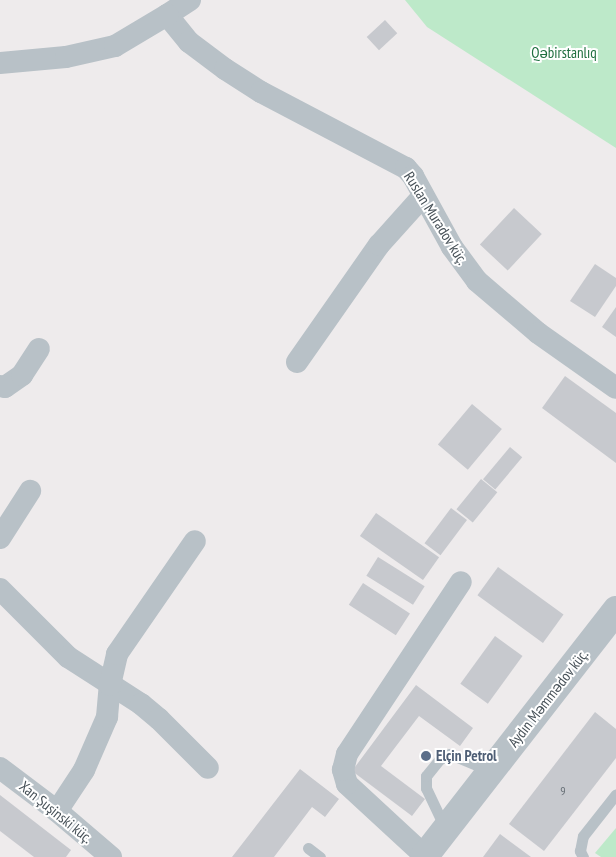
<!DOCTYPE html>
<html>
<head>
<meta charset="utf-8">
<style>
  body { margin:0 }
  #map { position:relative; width:616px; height:857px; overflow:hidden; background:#eeebec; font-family:"PT Sans Narrow",sans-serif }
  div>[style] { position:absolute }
  .green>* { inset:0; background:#bde9c9 }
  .building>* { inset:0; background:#c7c9ce; transform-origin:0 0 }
  .service>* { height:11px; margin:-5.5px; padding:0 5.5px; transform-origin:5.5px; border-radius:5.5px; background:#b8c1c7 }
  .minor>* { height:22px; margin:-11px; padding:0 11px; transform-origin:11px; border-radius:11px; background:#b8c1c7 }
  .tertiary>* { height:28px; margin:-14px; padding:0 14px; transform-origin:14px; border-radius:14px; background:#b8c1c7 }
  .dots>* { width:14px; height:14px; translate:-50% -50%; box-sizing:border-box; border:2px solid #fff; border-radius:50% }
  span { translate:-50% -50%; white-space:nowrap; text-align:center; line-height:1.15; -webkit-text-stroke:4px #fff; paint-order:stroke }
  .number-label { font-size:12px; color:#666e75 }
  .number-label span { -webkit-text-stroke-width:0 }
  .park-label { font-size:15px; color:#1f6f3f }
  .street-label { font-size:15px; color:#465057 }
  .service-label { font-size:15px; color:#4e5e75; font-weight:700 }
  .left { translate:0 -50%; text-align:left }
</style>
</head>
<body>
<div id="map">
  <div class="green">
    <i style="clip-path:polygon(405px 0,616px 0,616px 148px,427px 27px)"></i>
    <i style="clip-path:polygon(616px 828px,616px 857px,601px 857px,595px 853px)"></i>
  </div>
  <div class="building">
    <i style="left:385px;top:20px;width:18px;height:25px;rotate:47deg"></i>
    <i style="left:514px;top:208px;width:38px;height:50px;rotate:43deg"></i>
    <i style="clip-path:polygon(595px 264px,616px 278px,616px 286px,595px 317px,570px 301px)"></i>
    <i style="clip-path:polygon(616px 307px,616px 337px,602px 327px)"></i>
    <i style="clip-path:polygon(565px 376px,616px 413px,616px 463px,542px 408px)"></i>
    <i style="left:472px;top:404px;width:39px;height:53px;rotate:40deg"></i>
    <i style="left:510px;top:447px;width:16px;height:42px;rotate:40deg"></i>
    <i style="left:481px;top:479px;width:21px;height:39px;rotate:39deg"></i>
    <i style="left:451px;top:508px;width:20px;height:44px;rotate:37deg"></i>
    <i style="left:376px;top:513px;width:77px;height:28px;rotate:35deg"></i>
    <i style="left:378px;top:557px;width:55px;height:22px;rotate:32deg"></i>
    <i style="left:498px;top:567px;width:81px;height:35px;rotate:36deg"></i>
    <i style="left:363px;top:583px;width:56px;height:26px;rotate:33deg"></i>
    <i style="left:495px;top:636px;width:34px;height:59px;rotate:36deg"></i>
    <i style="clip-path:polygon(416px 685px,473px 728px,460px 746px,419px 716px,381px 766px,425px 799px,412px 816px,352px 771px)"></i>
    <i style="clip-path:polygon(595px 712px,616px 729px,616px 758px,544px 851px,509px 824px)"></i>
    <i style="clip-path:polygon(300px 769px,339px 799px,325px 817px,312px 807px,274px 857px,232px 857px)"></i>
    <i style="clip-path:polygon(0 795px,71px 850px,66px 857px,34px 857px,0 831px)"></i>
    <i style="clip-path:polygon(500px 834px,531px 857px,483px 857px)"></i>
  </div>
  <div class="service">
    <i style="left:445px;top:828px;width:44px;rotate:-115.4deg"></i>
    <i style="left:426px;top:788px;width:12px;rotate:-90deg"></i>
    <i style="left:426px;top:776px;width:22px;rotate:-51deg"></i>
    <i style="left:440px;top:759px;width:11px;rotate:-27deg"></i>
    <i style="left:450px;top:754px;width:44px;rotate:22.5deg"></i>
    <i style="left:308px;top:848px;width:15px;rotate:37deg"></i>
    <i style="left:583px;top:857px;width:7px;rotate:-117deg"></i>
    <i style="left:580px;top:851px;width:15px;rotate:-79deg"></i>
    <i style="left:583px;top:836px;width:53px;rotate:-51.8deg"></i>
  </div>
  <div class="minor">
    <i style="left:190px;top:0;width:27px;rotate:147deg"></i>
    <i style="left:167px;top:15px;width:35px;rotate:51deg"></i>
    <i style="left:189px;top:42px;width:45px;rotate:36.9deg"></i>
    <i style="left:225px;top:69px;width:43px;rotate:32.6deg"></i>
    <i style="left:261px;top:92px;width:164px;rotate:27.7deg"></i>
    <i style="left:406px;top:168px;width:11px;rotate:49deg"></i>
    <i style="left:413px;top:176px;width:81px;rotate:61.2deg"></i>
    <i style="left:452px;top:247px;width:42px;rotate:53.7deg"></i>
    <i style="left:477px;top:281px;width:80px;rotate:40.4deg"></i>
    <i style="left:538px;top:333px;width:95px;rotate:35.2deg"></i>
    <i style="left:0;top:63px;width:66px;rotate:-5.2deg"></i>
    <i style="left:66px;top:57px;width:50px;rotate:-12.7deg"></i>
    <i style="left:115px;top:46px;width:61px;rotate:-30.8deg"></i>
    <i style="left:297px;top:362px;width:143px;rotate:-55deg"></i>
    <i style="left:379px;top:245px;width:66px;rotate:-48.1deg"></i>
    <i style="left:0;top:386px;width:5px;rotate:11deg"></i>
    <i style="left:5px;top:387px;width:21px;rotate:-35deg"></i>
    <i style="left:22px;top:375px;width:31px;rotate:-57deg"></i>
    <i style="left:0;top:538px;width:56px;rotate:-57.4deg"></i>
    <i style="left:0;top:589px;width:96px;rotate:45deg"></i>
    <i style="left:68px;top:657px;width:87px;rotate:32.8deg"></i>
    <i style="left:141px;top:704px;width:23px;rotate:40deg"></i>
    <i style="left:159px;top:719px;width:69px;rotate:45deg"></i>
    <i style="left:0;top:768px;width:71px;rotate:37deg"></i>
    <i style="left:57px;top:811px;width:71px;rotate:40.4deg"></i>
    <i style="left:57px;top:811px;width:49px;rotate:-56.6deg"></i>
    <i style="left:84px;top:770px;width:58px;rotate:-66.5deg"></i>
    <i style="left:107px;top:717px;width:32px;rotate:-85deg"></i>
    <i style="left:110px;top:685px;width:32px;rotate:-77deg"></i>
    <i style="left:117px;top:654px;width:137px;rotate:-55.4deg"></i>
    <i style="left:425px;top:856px;width:106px;rotate:-137.3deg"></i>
    <i style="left:347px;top:784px;width:15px;rotate:-106deg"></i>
    <i style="left:343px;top:770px;width:16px;rotate:-76deg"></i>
    <i style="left:347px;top:754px;width:206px;rotate:-56.5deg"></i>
  </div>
  <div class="tertiary">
    <i style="left:424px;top:857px;width:313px;rotate:-52.1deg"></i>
  </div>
  <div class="dots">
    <i style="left:426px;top:756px;background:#5c6f8a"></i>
  </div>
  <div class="number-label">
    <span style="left:563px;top:791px">9</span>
  </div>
  <div class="park-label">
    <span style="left:564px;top:53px">Qəbirstanlıq</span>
  </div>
  <div class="street-label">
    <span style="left:436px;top:218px;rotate:58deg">Ruslan Muradov küç.</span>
    <span style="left:548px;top:698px;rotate:-52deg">Aydın Məmmədov küç.</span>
    <span style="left:56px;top:812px;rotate:39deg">Xan Şuşinski küç.</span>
  </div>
  <div class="service-label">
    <span class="left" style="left:436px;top:756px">Elçin Petrol</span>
  </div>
</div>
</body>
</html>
